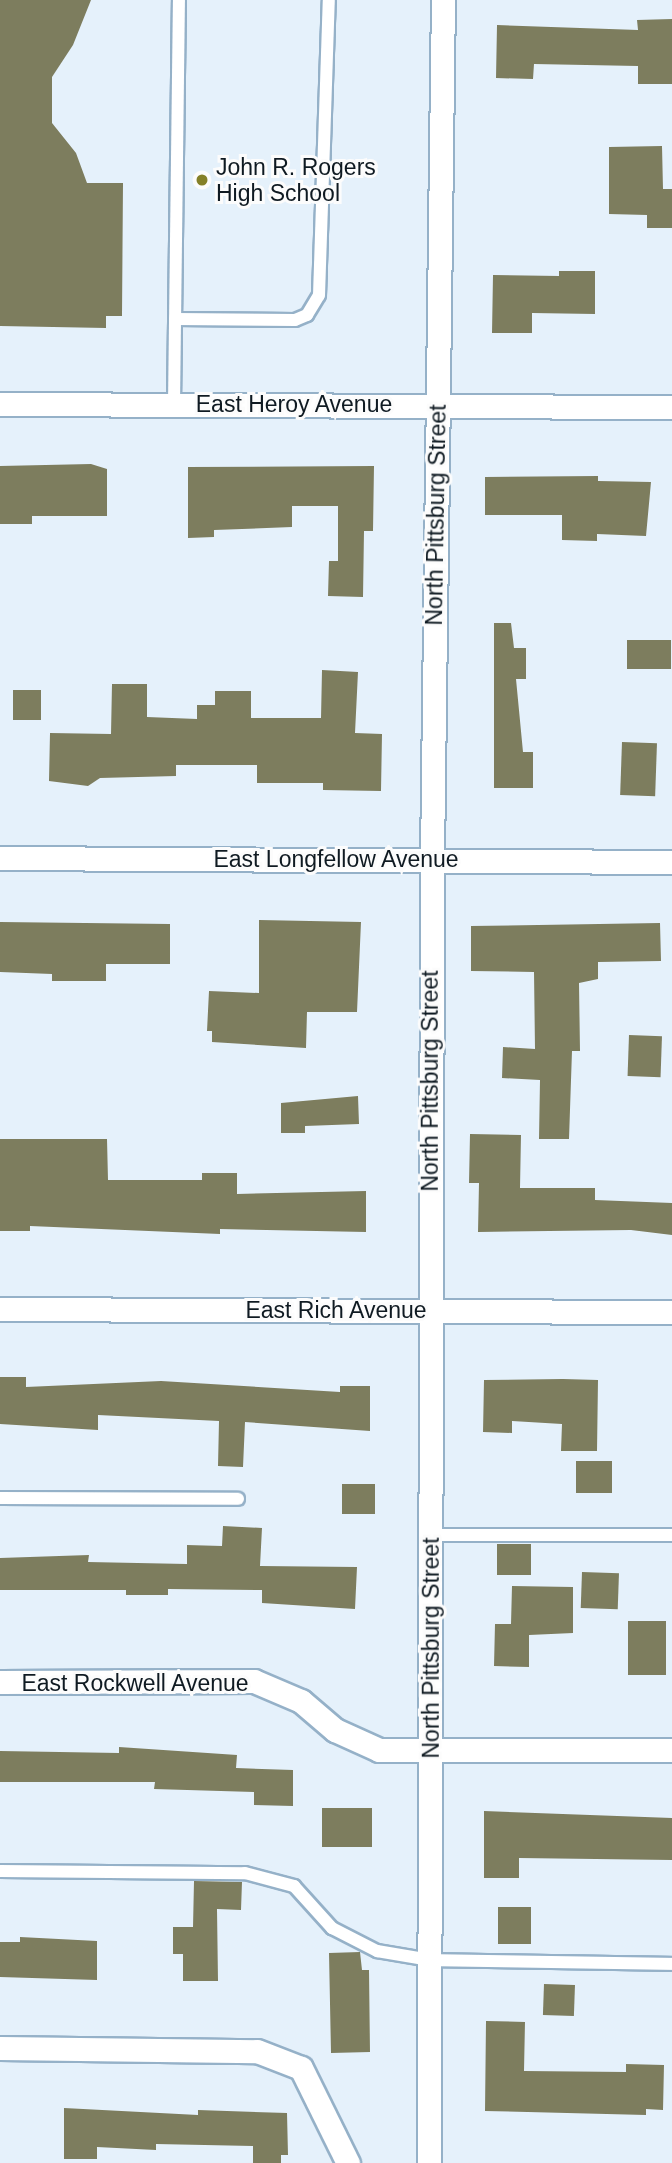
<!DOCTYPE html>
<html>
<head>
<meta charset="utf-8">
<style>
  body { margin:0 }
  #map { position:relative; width:672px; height:2163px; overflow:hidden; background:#e5f1fb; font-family:Arial,sans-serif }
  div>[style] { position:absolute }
  .building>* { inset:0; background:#7d7d5e; transform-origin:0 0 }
  .roads { filter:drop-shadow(2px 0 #95b1c8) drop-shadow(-2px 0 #95b1c8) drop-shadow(0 2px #95b1c8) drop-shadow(0 -2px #95b1c8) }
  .service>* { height:12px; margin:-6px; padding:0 6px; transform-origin:6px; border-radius:6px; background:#fff }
  .minor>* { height:23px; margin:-11.5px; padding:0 11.5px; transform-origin:11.5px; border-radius:11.5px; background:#fff }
  .dots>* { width:19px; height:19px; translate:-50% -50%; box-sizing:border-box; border:4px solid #fcfcfc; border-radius:50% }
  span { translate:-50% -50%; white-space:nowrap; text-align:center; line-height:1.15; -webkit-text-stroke:6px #fcfcfc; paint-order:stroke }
  .poi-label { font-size:23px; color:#0f1a22 }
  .left { translate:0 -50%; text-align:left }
  .street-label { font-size:23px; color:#0f1a22 }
</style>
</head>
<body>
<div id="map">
  <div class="building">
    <i style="clip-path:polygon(0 0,91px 0,73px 45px,52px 77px,52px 123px,76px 153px,87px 183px,123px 183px,122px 316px,106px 316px,106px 328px,0 326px)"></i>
    <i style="clip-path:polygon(672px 19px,672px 84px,638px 84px,638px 66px,534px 64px,533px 79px,496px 78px,497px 25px,638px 30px,637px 20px)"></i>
    <i style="clip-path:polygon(662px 146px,663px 189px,672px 189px,672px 228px,647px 228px,647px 215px,609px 214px,609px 147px)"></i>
    <i style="clip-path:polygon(559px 271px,595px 271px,595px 314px,532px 313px,532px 333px,492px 333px,493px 275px,559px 276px)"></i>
    <i style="clip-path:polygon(91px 464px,107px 469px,107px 516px,32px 516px,32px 524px,0 524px,0 466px)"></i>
    <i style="clip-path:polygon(374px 466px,373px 531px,364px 531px,363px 597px,328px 596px,329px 561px,338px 561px,338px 506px,292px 506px,292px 527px,214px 530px,214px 537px,188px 538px,188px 467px)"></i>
    <i style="clip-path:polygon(598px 476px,598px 481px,651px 482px,646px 536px,597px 534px,597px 541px,562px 540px,562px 515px,485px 515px,485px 477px)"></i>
    <i style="clip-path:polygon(494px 623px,511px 623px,514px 648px,526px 648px,526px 679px,516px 679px,523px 752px,533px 752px,533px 788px,494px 788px)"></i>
    <i style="left:627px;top:640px;width:44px;height:29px"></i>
    <i style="clip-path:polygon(322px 670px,358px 672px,355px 733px,382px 734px,381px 791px,323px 790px,323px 783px,257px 783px,257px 765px,176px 765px,176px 776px,100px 778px,88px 786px,49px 781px,50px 733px,111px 734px,112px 684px,147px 684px,147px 717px,197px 719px,197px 705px,215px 705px,215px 691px,251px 691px,251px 718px,321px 718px)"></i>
    <i style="left:13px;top:690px;width:28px;height:30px"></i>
    <i style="left:622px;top:742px;width:35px;height:53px;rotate:2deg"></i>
    <i style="clip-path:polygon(259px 920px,361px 922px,357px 1012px,307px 1012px,306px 1048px,212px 1042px,212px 1031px,207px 1031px,209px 991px,259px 993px)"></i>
    <i style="clip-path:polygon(0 922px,170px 924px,170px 964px,106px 964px,106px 981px,52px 981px,52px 974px,0 972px)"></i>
    <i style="clip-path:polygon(660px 923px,661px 961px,598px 962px,598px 979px,579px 983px,580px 1051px,572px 1051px,569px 1139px,539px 1139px,540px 1080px,502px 1078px,503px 1047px,535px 1049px,534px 972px,471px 971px,471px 926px)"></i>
    <i style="left:629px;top:1035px;width:33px;height:41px;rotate:2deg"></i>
    <i style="clip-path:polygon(358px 1096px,359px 1124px,305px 1126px,305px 1133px,281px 1133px,281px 1103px)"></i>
    <i style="clip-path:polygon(470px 1134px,521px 1135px,520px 1188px,595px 1188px,595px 1200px,672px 1203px,672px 1235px,631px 1230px,478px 1232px,479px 1183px,469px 1183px)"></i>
    <i style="clip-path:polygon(0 1139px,107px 1139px,108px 1180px,202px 1180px,202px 1173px,237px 1173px,237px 1194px,366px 1191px,366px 1232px,220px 1229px,220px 1234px,30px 1226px,30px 1231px,0 1231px)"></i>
    <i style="clip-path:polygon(0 1377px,26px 1377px,26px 1387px,161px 1381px,340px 1392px,340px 1386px,370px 1386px,370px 1431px,245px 1422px,243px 1467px,218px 1466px,219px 1421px,98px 1415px,98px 1430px,0 1424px)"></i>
    <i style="clip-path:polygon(563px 1379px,598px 1380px,597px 1451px,561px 1451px,562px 1424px,512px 1421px,512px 1433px,483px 1432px,484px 1380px)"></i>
    <i style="left:576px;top:1461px;width:36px;height:32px"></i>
    <i style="left:342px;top:1484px;width:33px;height:30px"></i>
    <i style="clip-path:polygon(223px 1526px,262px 1528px,260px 1566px,357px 1567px,355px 1609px,262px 1603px,262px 1590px,168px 1589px,168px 1595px,126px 1595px,126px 1590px,0 1590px,0 1558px,89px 1555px,88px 1562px,187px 1564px,187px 1545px,222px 1546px)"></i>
    <i style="left:497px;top:1544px;width:34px;height:31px"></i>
    <i style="left:582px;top:1572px;width:37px;height:36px;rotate:2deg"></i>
    <i style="clip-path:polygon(512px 1586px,573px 1587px,573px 1633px,529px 1635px,529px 1667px,494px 1666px,495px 1624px,511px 1624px)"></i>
    <i style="left:628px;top:1621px;width:38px;height:54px"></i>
    <i style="clip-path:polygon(119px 1747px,237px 1755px,236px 1768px,293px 1770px,293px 1806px,254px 1805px,254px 1792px,154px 1789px,155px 1782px,0 1782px,0 1751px,119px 1753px)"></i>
    <i style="left:322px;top:1808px;width:50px;height:39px"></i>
    <i style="clip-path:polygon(484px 1811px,672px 1818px,672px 1860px,519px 1858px,519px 1878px,484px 1878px)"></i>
    <i style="clip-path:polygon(194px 1881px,242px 1882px,241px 1910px,217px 1909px,218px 1981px,183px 1981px,183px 1954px,173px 1954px,173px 1927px,193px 1927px)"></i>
    <i style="left:498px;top:1907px;width:33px;height:37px"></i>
    <i style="clip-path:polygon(20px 1937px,97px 1941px,97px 1980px,0 1977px,0 1942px,20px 1942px)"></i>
    <i style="clip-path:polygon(329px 1953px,360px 1952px,362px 1970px,369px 1970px,370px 2052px,331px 2053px)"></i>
    <i style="left:544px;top:1984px;width:31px;height:31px;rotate:2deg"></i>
    <i style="clip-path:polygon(486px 2021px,525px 2022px,524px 2071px,626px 2072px,626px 2064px,664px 2065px,663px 2110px,646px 2109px,646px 2115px,485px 2111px)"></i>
    <i style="clip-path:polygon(64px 2108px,198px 2115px,198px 2110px,287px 2113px,288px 2155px,281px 2155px,281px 2163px,253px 2163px,253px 2146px,156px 2144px,156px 2150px,97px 2147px,97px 2159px,64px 2159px)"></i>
  </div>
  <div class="roads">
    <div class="service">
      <i style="left:175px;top:319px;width:120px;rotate:0.5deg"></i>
      <i style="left:295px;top:320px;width:13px;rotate:-23deg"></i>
      <i style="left:307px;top:315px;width:23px;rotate:-59deg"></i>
      <i style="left:319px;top:295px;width:295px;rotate:-88.1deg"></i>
      <i style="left:174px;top:404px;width:404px;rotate:-89.3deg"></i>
      <i style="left:0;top:1498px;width:238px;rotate:0.2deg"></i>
      <i style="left:430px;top:1535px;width:242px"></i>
      <i style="left:0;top:1871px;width:245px;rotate:0.5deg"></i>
      <i style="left:245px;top:1873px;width:51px;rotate:14.9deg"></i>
      <i style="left:294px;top:1886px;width:57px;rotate:47.9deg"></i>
      <i style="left:332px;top:1928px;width:51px;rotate:27.1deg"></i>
      <i style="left:377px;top:1951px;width:54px;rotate:9.6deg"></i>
      <i style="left:430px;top:1960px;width:242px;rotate:0.9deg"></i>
    </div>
    <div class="minor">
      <i style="left:0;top:404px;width:672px;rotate:0.26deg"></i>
      <i style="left:0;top:858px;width:672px;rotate:0.34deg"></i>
      <i style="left:0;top:1309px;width:672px;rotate:0.26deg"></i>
      <i style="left:0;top:1682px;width:254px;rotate:-0.2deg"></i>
      <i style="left:254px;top:1681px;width:51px;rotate:23.1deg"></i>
      <i style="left:301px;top:1701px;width:45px;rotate:40.5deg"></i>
      <i style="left:335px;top:1730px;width:48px;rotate:24.4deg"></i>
      <i style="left:379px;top:1750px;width:293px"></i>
      <i style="left:0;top:2048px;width:257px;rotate:0.7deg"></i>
      <i style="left:257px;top:2051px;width:47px;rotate:21.1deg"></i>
      <i style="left:301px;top:2068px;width:106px;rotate:63.7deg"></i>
      <i style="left:429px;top:2163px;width:1304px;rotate:-89.87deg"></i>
      <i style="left:432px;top:859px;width:859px;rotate:-89.27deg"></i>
    </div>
  </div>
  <div class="dots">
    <i style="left:202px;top:180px;background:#848028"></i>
  </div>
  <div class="poi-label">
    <span class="left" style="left:216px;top:180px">John R. Rogers<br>High School</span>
  </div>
  <div class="street-label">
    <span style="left:294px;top:404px">East Heroy Avenue</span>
    <span style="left:436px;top:515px;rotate:-89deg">North Pittsburg Street</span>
    <span style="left:336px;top:859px">East Longfellow Avenue</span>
    <span style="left:430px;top:1081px;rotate:-90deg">North Pittsburg Street</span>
    <span style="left:336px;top:1310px">East Rich Avenue</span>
    <span style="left:431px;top:1648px;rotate:-90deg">North Pittsburg Street</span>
    <span style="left:135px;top:1683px">East Rockwell Avenue</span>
  </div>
</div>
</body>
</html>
